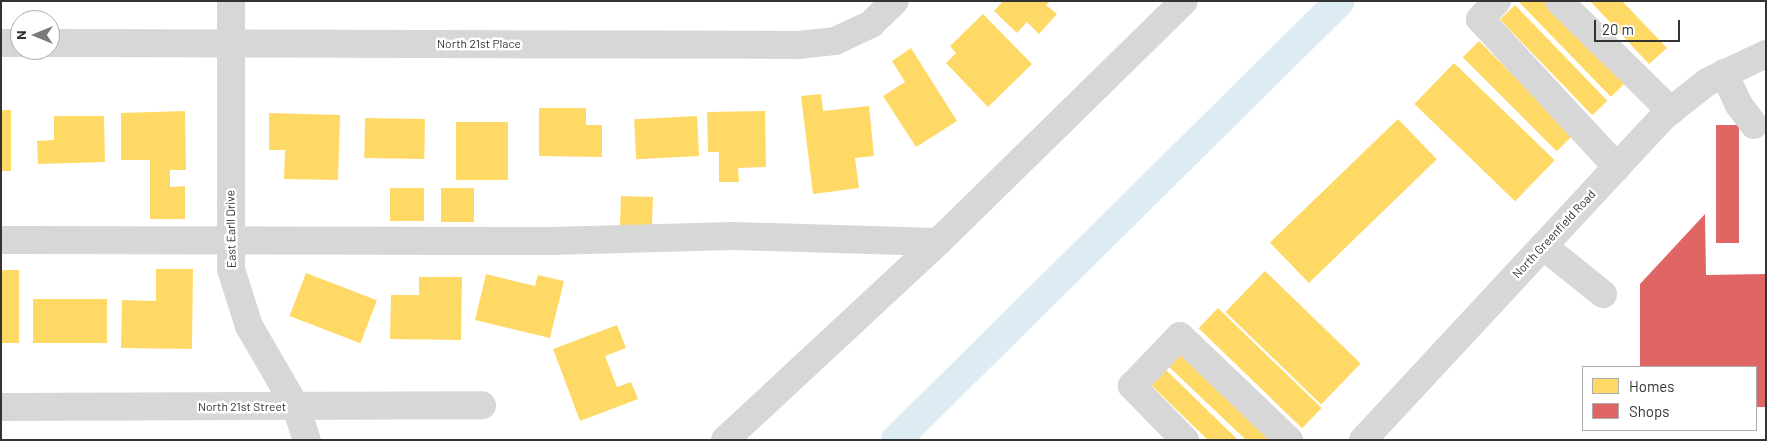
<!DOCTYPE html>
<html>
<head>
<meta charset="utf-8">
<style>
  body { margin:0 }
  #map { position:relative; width:1767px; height:441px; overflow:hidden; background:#fff; font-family:Barlow,sans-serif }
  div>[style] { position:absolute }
  .homes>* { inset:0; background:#ffd966; transform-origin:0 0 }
  .shops>* { inset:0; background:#e06666; transform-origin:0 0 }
  .canal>* { height:30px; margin:-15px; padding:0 15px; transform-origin:15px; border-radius:15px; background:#ddebf3 }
  .minor>* { height:28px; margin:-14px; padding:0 14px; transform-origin:14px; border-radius:14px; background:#d7d7d7 }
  span { translate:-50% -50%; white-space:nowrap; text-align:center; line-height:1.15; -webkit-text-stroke:5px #fff; paint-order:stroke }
  .street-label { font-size:12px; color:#333 }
  .frame { position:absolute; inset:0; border:2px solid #333; pointer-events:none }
  .legend { position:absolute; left:1582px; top:366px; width:175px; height:65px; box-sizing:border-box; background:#fff; border:1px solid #adadad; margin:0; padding:6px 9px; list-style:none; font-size:15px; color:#333 }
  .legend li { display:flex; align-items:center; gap:10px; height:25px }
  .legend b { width:25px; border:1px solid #adadad }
  .north { position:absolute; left:10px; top:10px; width:50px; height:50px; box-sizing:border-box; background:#fff; border:1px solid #adadad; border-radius:50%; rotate:270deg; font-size:14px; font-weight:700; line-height:20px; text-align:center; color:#333 }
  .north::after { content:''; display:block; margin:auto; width:18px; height:22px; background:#7a7a7a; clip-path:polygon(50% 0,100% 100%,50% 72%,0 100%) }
  .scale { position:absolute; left:1594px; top:20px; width:86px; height:22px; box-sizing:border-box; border:2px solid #333; border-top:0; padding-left:6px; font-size:15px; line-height:18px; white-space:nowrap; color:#333; -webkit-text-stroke:4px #fff; paint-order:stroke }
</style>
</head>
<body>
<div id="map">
  <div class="homes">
    <i style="clip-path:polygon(1003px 1px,1050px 1px,1046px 5px,1057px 14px,1039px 34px,1027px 22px,1017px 33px,994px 11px)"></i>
    <i style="clip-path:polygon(1518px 1px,1548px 1px,1626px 82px,1611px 97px)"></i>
    <i style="clip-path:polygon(1590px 1px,1622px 1px,1667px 48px,1649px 64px)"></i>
    <i style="left:1515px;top:5px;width:133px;height:21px;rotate:46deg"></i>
    <i style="clip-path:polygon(983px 14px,1032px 64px,988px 107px,946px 63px,956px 53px,950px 46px)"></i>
    <i style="left:1479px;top:41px;width:133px;height:23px;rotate:45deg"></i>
    <i style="clip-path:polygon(911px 48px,957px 121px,916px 147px,883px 96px,905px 82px,892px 61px)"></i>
    <i style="left:1454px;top:63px;width:140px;height:57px;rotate:44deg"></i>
    <i style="clip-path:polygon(821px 94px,823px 111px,869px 106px,874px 156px,855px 158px,859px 188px,813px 194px,801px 96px)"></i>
    <i style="clip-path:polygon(539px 108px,586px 108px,586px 125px,602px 125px,602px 157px,539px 156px)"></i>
    <i style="left:1px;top:110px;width:10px;height:61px"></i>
    <i style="clip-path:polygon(185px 111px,186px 170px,170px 170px,170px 187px,185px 186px,185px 219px,150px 219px,150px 160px,121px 160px,121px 113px)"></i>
    <i style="clip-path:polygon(765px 111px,766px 167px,738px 168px,739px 182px,719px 182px,719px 152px,708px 152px,707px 112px)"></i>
    <i style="clip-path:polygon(269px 113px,340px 115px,338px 180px,284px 179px,285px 150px,269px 150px)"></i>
    <i style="clip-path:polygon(54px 116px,104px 116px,105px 162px,38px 164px,37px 141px,54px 140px)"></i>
    <i style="left:697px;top:116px;width:40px;height:63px;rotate:87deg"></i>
    <i style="left:365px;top:118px;width:60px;height:40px;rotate:1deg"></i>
    <i style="left:1398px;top:119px;width:56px;height:178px;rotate:46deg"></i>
    <i style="left:456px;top:122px;width:52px;height:58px"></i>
    <i style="left:390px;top:188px;width:34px;height:33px"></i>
    <i style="left:441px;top:188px;width:33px;height:34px"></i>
    <i style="left:621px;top:196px;width:32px;height:30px;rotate:2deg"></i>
    <i style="clip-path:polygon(156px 269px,193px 269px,192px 349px,121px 348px,122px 300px,156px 301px)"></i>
    <i style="left:1px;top:270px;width:18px;height:73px"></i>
    <i style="left:1265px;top:271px;width:133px;height:57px;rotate:44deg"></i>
    <i style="left:306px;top:273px;width:76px;height:46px;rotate:21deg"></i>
    <i style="clip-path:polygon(486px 274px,535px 286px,538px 275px,564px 281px,550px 338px,475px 320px)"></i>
    <i style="clip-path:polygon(419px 277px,462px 277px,461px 340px,390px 339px,391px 295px,419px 295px)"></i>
    <i style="left:33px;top:299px;width:74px;height:44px"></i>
    <i style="left:1218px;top:308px;width:144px;height:28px;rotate:44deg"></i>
    <i style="clip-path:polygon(617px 325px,626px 348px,605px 356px,617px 387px,631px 382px,638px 399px,580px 421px,553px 349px)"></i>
    <i style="clip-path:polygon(1181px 350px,1276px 440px,1246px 440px,1167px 365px)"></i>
    <i style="clip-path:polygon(1164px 368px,1238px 440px,1208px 440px,1149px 383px)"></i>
  </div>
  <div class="shops">
    <i style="left:1739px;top:125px;width:118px;height:23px;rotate:90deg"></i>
    <i style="clip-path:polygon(1705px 214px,1706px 275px,1766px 274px,1766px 407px,1756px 407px,1756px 367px,1640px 367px,1640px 284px)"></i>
  </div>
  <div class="canal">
    <i style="left:896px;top:440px;width:624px;rotate:-44.68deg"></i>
  </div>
  <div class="minor">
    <i style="left:231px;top:1px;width:268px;rotate:90deg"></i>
    <i style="left:231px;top:269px;width:60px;rotate:72.5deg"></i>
    <i style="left:249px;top:326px;width:94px;rotate:59.9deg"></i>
    <i style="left:296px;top:407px;width:35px;rotate:72deg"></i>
    <i style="left:1497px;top:1px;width:25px;rotate:133deg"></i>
    <i style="left:1480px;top:19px;width:202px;rotate:47.2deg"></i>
    <i style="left:1559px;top:1px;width:157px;rotate:44.5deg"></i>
    <i style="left:1px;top:43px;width:19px"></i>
    <i style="left:50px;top:43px;width:748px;rotate:0.15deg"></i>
    <i style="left:798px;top:45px;width:37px;rotate:-6deg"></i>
    <i style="left:835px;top:41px;width:40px;rotate:-25deg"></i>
    <i style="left:871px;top:24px;width:33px;rotate:-44deg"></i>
    <i style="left:1724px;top:73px;width:35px;rotate:65deg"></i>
    <i style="left:1739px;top:105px;width:25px;rotate:53deg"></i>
    <i style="left:1px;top:240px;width:550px;rotate:0.1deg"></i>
    <i style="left:551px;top:241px;width:182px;rotate:-1.6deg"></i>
    <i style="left:733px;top:236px;width:205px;rotate:1.7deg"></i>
    <i style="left:1543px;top:246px;width:77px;rotate:38.7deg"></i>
    <i style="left:1px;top:407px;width:481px;rotate:-0.2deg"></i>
    <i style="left:725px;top:440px;width:291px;rotate:-42.9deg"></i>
    <i style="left:938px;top:242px;width:344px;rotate:-44.4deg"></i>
    <i style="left:1185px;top:440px;width:76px;rotate:-134.5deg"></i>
    <i style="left:1132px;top:386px;width:69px;rotate:-46.2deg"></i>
    <i style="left:1180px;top:336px;width:151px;rotate:43.7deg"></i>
    <i style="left:1363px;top:440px;width:442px;rotate:-47.1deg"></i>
    <i style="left:1664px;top:116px;width:55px;rotate:-38.3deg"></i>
    <i style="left:1707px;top:82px;width:65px;rotate:-25.4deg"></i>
  </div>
  <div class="street-label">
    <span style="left:479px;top:44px">North 21st Place</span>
    <span style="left:231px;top:229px;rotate:-91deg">East Earll Drive</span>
    <span style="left:1554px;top:234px;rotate:-47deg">North Greenfield Road</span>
    <span style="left:242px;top:407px">North 21st Street</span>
  </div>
  <div class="frame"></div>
  <ul class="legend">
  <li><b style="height:14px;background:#ffd966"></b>Homes</li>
  <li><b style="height:14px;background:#e06666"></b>Shops</li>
  </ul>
  <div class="north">N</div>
  <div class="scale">20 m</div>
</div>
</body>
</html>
